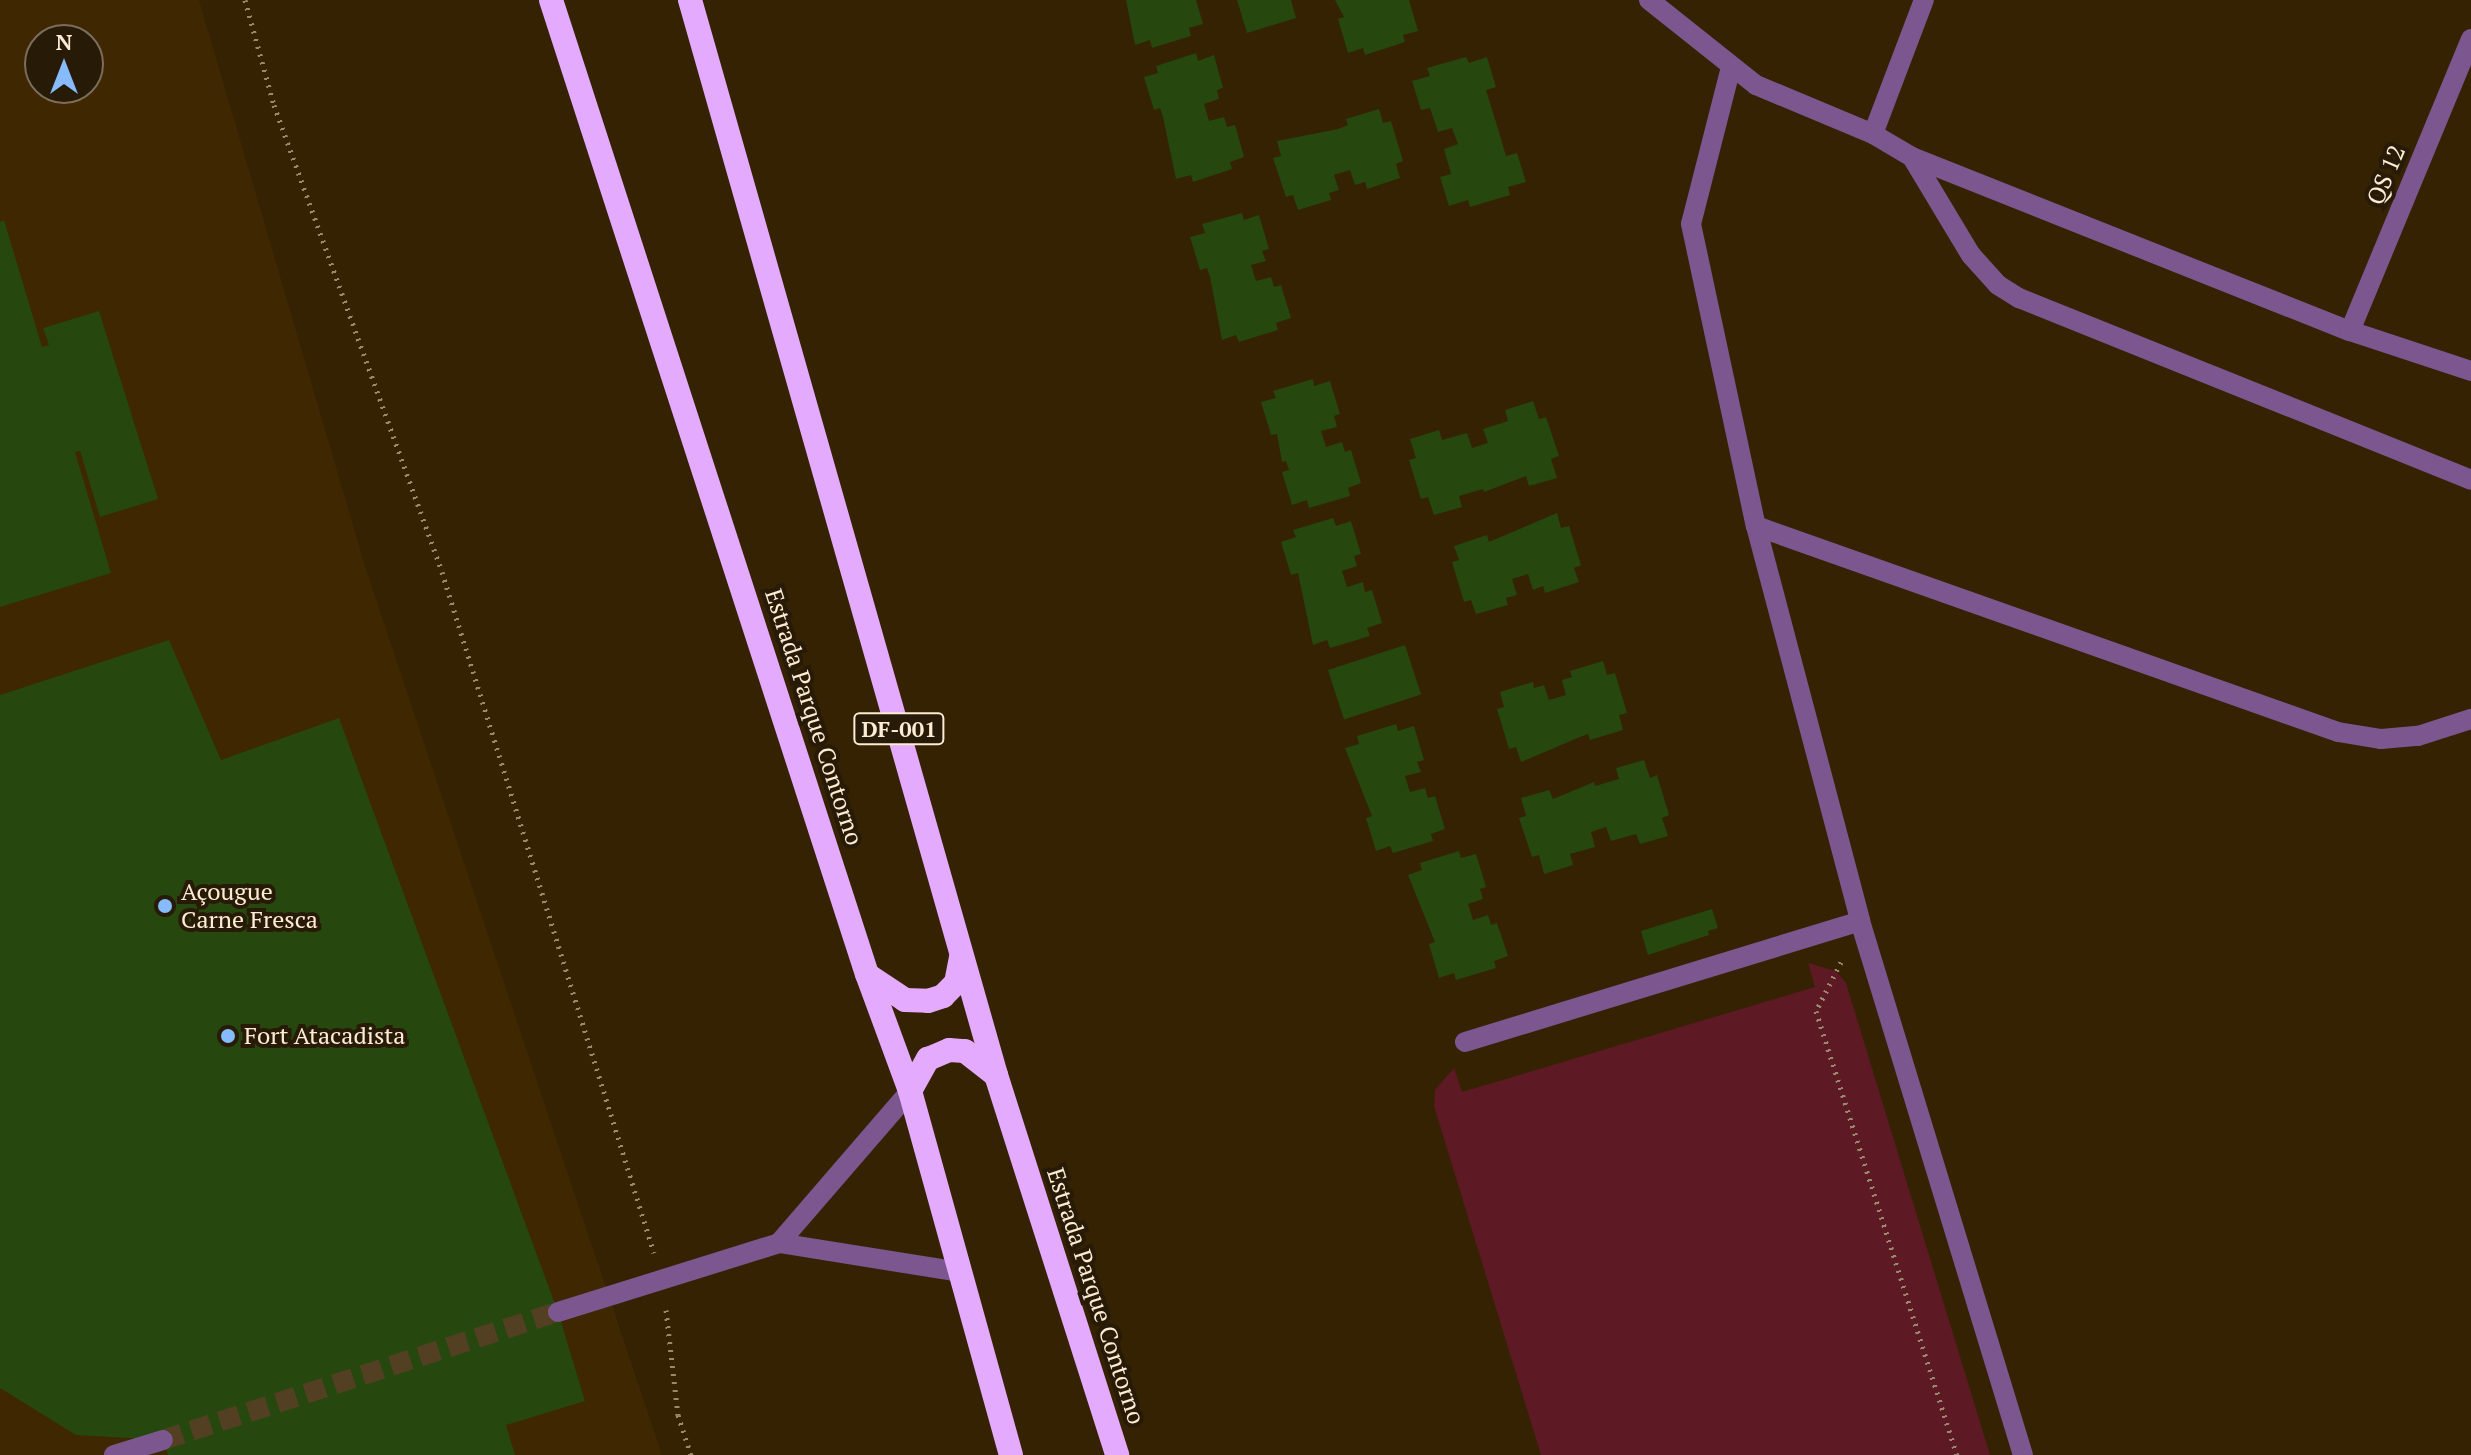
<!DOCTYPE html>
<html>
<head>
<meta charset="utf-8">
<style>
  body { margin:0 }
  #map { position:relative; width:2471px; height:1455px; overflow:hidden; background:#352202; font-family:"PT Serif",serif }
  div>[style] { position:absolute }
  .built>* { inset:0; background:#3e2701 }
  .green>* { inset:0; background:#5d1924 }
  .building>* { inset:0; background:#26470e; transform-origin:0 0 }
  .minor-tunnel>* { height:20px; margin-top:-10px; transform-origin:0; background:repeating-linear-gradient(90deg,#534022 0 20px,transparent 0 30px) }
  .path>* { height:5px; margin-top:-2.5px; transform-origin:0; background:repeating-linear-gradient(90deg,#9b896d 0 2px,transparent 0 8px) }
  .minor>* { height:20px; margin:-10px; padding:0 10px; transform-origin:10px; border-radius:10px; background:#7c568e }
  .highway>* { height:24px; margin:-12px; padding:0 12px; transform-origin:12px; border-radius:12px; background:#e3aafd }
  .dots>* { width:22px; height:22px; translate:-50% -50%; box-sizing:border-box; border:4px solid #271a07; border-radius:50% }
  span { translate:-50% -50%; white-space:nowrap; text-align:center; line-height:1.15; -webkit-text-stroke:8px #271a07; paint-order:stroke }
  .shield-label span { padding:2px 6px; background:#271a07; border:2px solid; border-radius:6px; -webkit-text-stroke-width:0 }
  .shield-label { font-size:22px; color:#fdebd4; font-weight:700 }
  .street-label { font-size:24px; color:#fdebd4 }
  .poi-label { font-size:24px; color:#fdebd4 }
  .left { translate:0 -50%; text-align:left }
  .north { position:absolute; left:24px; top:24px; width:80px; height:80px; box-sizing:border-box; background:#271a07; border:2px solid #7d6e59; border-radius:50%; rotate:0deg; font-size:22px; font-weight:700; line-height:32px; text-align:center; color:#fdebd4 }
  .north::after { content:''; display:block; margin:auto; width:28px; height:36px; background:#87bbfc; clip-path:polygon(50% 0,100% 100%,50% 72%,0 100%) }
</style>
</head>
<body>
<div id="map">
  <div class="built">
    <i style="clip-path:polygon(evenodd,0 0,199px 0,365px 566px,662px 1455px,0 1455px,0 0,40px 40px,88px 40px,88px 88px,40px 88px,40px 40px)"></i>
  </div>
  <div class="green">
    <i style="clip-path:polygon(1808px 963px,1836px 971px,1846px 983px,1990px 1455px,1541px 1455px,1434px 1106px,1435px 1090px,1454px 1068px,1462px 1092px,1815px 987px)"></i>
  </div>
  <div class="building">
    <i style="clip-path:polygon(1126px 0,1196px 0,1203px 24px,1189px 28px,1191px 36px,1152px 48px,1150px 40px,1135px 45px)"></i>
    <i style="clip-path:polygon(1237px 0,1291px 0,1296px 18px,1247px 33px)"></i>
    <i style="clip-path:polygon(1335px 0,1409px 0,1418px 31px,1403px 35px,1405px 42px,1365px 55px,1363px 48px,1348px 53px,1338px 19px,1344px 17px)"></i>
    <i style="clip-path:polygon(1196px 53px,1198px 61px,1214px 55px,1223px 88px,1217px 90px,1219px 99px,1204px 104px,1209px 121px,1224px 117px,1227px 127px,1235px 125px,1244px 157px,1230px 162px,1232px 169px,1193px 182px,1191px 175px,1176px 179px,1163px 117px,1160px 108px,1154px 110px,1144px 77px,1158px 73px,1156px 66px)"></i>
    <i style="clip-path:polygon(1466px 57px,1469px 63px,1487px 57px,1496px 87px,1486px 90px,1499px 132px,1506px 156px,1517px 153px,1526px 182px,1508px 187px,1510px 195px,1470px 207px,1468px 200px,1449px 206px,1440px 177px,1451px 174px,1444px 149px,1458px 144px,1452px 128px,1438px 132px,1430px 108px,1421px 110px,1412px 81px,1430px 76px,1427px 68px)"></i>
    <i style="clip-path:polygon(1379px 109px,1383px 123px,1391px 121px,1403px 161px,1396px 164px,1400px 178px,1367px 189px,1365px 182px,1355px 185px,1350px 170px,1334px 175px,1339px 190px,1329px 193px,1331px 200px,1298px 210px,1293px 195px,1286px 197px,1273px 158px,1281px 156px,1277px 141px,1338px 129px,1348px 125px,1346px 119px)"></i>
    <i style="clip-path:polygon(1242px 213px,1244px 220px,1259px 215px,1269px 249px,1262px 251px,1266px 261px,1251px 265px,1256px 281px,1271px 277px,1274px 287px,1281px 285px,1291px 318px,1276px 323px,1278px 330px,1239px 342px,1236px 335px,1222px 340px,1210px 277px,1207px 268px,1200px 270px,1190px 237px,1205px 233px,1202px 224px)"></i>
    <i style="clip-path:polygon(4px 220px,42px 347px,49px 345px,43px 328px,99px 311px,158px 499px,100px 517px,80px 451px,75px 452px,111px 573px,0 607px,0 222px)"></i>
    <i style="clip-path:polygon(1313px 379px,1314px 386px,1330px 381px,1340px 414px,1334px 416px,1337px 427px,1321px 431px,1326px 447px,1342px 442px,1345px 452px,1351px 450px,1361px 483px,1348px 488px,1350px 496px,1309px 508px,1307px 500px,1292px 505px,1282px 472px,1289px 470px,1286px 461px,1282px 462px,1277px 434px,1271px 435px,1261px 402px,1276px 398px,1273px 391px)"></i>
    <i style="clip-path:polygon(1533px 401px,1539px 419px,1546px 417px,1559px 456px,1551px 459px,1557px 478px,1529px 486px,1526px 476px,1484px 492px,1483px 489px,1459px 496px,1462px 507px,1434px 515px,1428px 497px,1421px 499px,1409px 460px,1416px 458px,1410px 439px,1439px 430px,1442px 440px,1467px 433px,1472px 448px,1488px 443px,1483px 429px,1508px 421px,1505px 410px)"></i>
    <i style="clip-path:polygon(1557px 513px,1561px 528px,1569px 526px,1581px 565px,1574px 568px,1579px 582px,1545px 593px,1543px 586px,1533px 590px,1528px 574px,1512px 579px,1517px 595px,1506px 598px,1508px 605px,1476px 614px,1471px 600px,1464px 602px,1452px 562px,1459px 560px,1454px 546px,1487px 535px,1489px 542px)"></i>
    <i style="clip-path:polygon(1333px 518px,1336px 526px,1351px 521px,1361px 554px,1354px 556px,1357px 566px,1342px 571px,1347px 587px,1363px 582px,1365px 592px,1372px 590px,1382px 623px,1367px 628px,1370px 636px,1330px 648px,1327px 640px,1313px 645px,1298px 573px,1291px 575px,1281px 542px,1296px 537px,1293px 530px)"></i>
    <i style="clip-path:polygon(169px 640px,221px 760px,339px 718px,558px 1312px,585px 1401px,506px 1425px,515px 1455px,168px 1455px,163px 1440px,76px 1435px,0 1388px,0 695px)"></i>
    <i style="left:1405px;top:645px;width:52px;height:81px;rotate:72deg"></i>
    <i style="clip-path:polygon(1603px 661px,1607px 675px,1615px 673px,1627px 713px,1619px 715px,1623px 730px,1590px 740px,1588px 734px,1580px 737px,1521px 762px,1516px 747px,1509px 749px,1497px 709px,1504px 707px,1500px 692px,1533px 682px,1534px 688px,1544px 685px,1549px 700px,1566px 695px,1562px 680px,1572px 677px,1570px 671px)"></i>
    <i style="clip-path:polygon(1396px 724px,1398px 731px,1414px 726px,1424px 760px,1417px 762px,1421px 772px,1405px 776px,1410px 792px,1425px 788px,1428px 798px,1435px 796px,1445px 829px,1431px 834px,1433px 841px,1393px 853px,1390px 846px,1376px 851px,1366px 818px,1372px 816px,1345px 748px,1359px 744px,1357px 736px)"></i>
    <i style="clip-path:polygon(1644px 760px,1650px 778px,1657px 775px,1669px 815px,1662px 818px,1668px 836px,1640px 844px,1636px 834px,1611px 841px,1606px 827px,1591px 832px,1595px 847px,1570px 854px,1573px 865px,1544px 874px,1539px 855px,1532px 857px,1519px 818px,1526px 816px,1521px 798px,1549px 790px,1553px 799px,1594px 782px,1595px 786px,1619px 779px,1616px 768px)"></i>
    <i style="clip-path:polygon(1459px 851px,1461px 858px,1476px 854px,1486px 887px,1480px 889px,1483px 899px,1468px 904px,1473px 920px,1488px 915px,1491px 925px,1497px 923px,1508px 956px,1494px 961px,1496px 968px,1456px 980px,1454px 973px,1439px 978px,1429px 944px,1435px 942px,1408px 875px,1422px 870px,1420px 863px)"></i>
    <i style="clip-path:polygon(1712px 909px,1718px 928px,1708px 931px,1709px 935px,1648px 955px,1641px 931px)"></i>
  </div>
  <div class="minor-tunnel">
    <i style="left:163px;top:1440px;width:415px;rotate:-18deg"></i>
  </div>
  <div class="path">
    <i style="left:245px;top:0;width:109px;rotate:74.6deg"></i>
    <i style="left:274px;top:105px;width:496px;rotate:70.2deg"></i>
    <i style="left:442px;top:572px;width:713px;rotate:72.71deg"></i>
    <i style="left:1841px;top:962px;width:55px;rotate:117deg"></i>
    <i style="left:1816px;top:1011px;width:466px;rotate:72.4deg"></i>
    <i style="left:666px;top:1310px;width:106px;rotate:83.5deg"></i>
    <i style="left:678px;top:1415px;width:42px;rotate:72deg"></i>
  </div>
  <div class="minor">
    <i style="left:1649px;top:0;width:137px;rotate:38.5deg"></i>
    <i style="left:1756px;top:85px;width:127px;rotate:22.7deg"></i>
    <i style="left:1873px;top:134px;width:45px;rotate:30.5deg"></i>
    <i style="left:1912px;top:157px;width:471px;rotate:21.7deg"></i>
    <i style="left:2350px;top:331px;width:127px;rotate:18.3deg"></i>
    <i style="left:1731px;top:67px;width:162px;rotate:104.3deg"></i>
    <i style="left:1691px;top:224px;width:309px;rotate:77.9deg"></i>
    <i style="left:1756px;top:526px;width:408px;rotate:75.2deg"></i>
    <i style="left:1860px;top:921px;width:558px;rotate:73.03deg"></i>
    <i style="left:1873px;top:134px;width:143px;rotate:-69.2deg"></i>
    <i style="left:1912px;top:157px;width:114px;rotate:59deg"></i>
    <i style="left:1971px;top:255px;width:40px;rotate:48deg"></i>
    <i style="left:1998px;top:285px;width:25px;rotate:32deg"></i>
    <i style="left:2019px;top:298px;width:487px;rotate:21.9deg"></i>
    <i style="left:2350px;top:331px;width:316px;rotate:-67.5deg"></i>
    <i style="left:1756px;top:526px;width:617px;rotate:19.49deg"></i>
    <i style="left:2338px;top:732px;width:44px;rotate:9.2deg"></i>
    <i style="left:2381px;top:739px;width:37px;rotate:-5deg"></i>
    <i style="left:2418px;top:736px;width:56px;rotate:-17.8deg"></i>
    <i style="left:1465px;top:1042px;width:413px;rotate:-17deg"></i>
    <i style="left:779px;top:1243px;width:201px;rotate:-49.2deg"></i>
    <i style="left:558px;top:1312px;width:232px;rotate:-17.3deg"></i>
    <i style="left:779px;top:1243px;width:183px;rotate:9.1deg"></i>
    <i style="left:114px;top:1455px;width:51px;rotate:-17deg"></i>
  </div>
  <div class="highway">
    <i style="left:551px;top:0;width:1024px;rotate:72.03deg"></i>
    <i style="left:867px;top:974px;width:125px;rotate:69.8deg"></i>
    <i style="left:910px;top:1091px;width:378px;rotate:74.5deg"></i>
    <i style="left:690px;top:0;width:1118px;rotate:74.11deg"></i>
    <i style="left:996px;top:1075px;width:399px;rotate:72.3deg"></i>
    <i style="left:869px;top:976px;width:43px;rotate:33.7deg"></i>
    <i style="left:905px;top:1000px;width:23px;rotate:2deg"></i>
    <i style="left:928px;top:1001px;width:16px;rotate:-18deg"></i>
    <i style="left:943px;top:996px;width:18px;rotate:-45deg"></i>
    <i style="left:956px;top:983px;width:25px;rotate:-79deg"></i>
    <i style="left:910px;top:1091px;width:37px;rotate:-61deg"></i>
    <i style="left:928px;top:1059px;width:23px;rotate:-23deg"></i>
    <i style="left:949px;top:1050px;width:16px;rotate:4deg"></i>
    <i style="left:965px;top:1051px;width:39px;rotate:38deg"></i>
  </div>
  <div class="dots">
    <i style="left:165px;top:906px;background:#87bbfc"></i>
    <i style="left:228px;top:1036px;background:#87bbfc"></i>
  </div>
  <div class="shield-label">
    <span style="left:899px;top:729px">DF-001</span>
  </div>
  <div class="street-label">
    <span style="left:2386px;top:175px;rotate:-67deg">QS 12</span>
    <span style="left:814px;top:717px;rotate:72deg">Estrada Parque Contorno</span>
    <span style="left:1096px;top:1296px;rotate:72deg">Estrada Parque Contorno</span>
  </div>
  <div class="poi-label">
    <span class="left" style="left:181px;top:906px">Açougue<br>Carne Fresca</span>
    <span class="left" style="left:244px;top:1036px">Fort Atacadista</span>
  </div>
  <div class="north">N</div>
</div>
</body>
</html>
